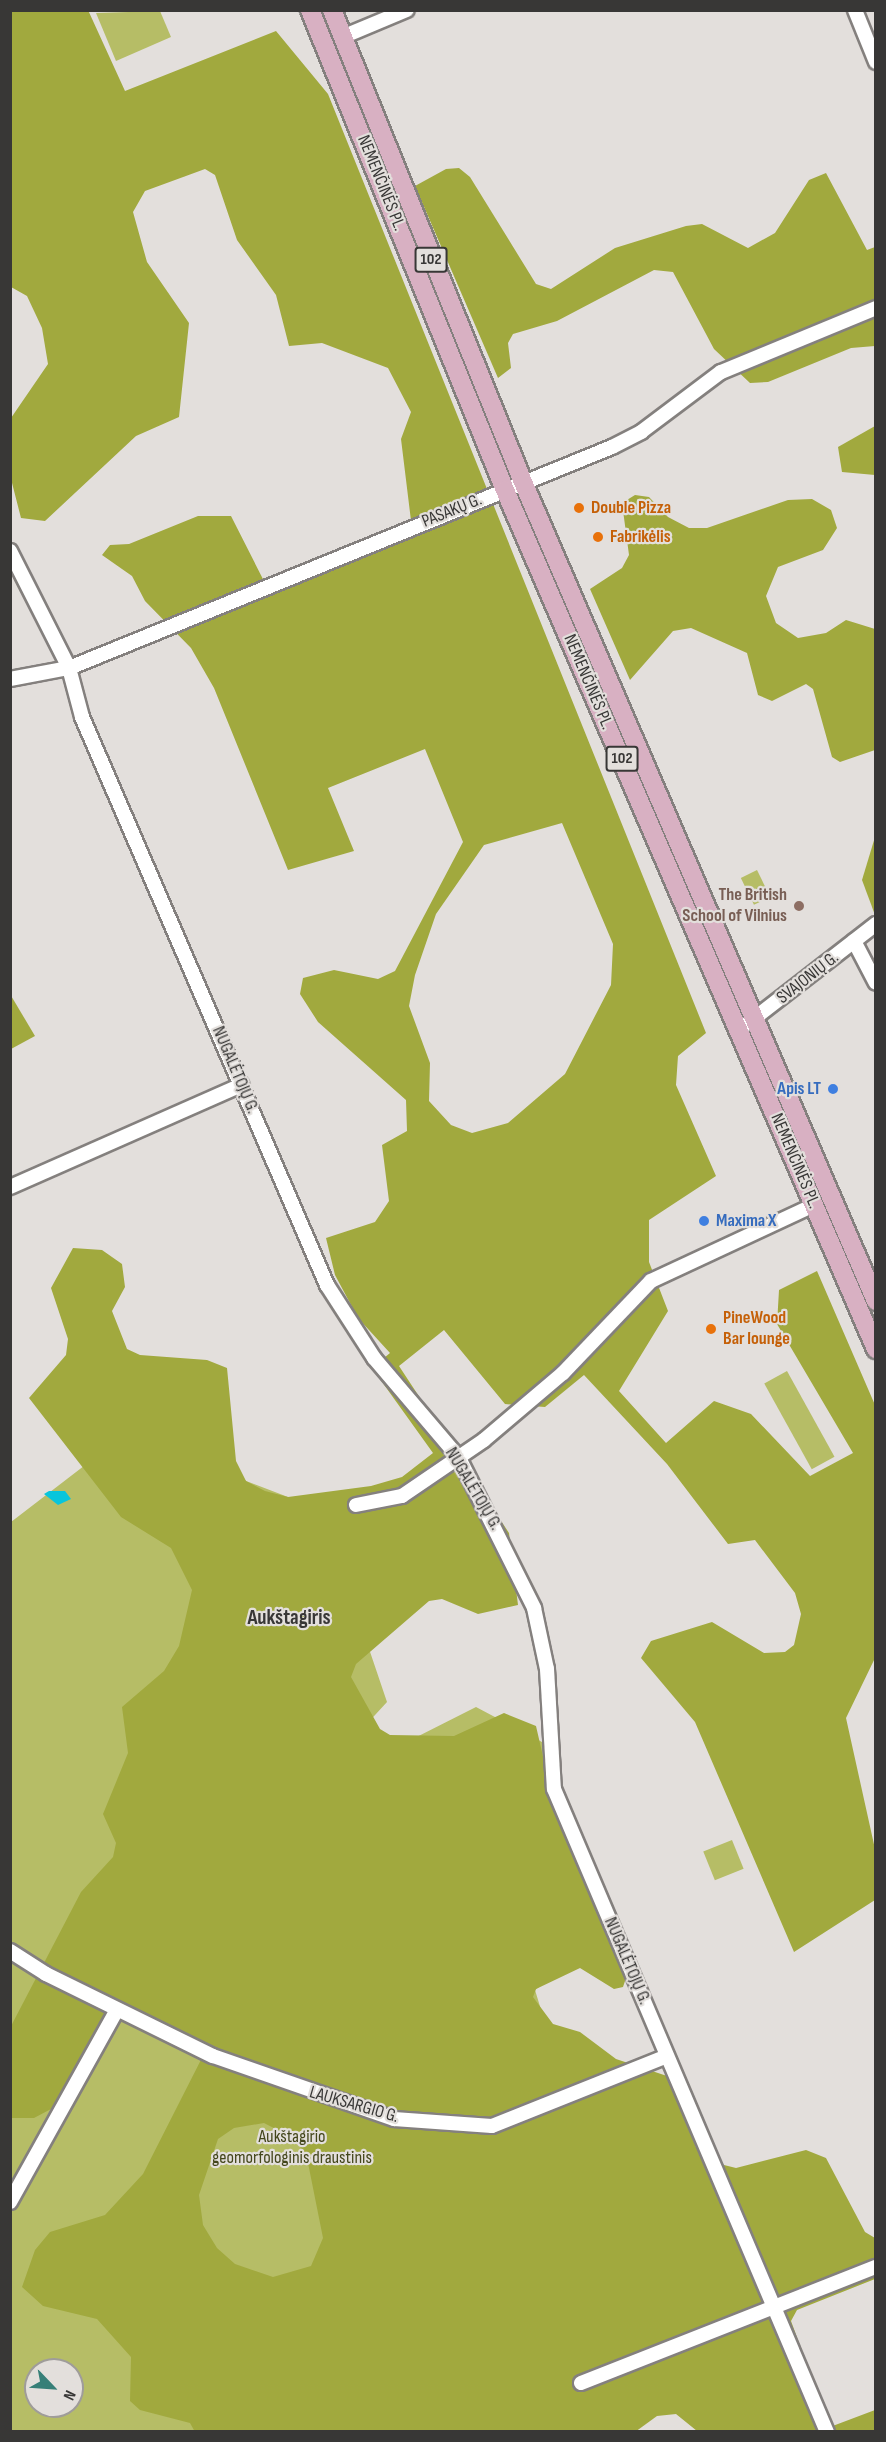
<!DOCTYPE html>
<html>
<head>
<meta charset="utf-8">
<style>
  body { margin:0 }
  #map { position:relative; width:886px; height:2442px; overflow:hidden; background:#e3dfdc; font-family:"Sofia Sans Condensed",sans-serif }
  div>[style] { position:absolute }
  .green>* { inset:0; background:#b6bd66; transform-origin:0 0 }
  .forest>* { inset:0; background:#a1a93e }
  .water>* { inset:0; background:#08c5dc }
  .roads { filter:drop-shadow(2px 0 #84807e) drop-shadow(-2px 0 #84807e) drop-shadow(0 2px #84807e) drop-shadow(0 -2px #84807e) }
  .minor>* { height:14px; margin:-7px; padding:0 7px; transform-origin:7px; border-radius:7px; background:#fff }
  .major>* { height:18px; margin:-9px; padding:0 9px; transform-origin:9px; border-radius:9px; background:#d8b0c2 }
  .dots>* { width:16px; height:16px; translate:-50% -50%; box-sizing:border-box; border:3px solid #e3dfdc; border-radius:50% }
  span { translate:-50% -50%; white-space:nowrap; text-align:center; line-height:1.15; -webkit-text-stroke:4.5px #e3dfdc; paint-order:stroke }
  .shield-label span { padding:2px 4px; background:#e3dfdc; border:2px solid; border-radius:4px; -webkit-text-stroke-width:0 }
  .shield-label { font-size:16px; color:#383736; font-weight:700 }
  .street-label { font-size:18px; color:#383736 }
  .food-label { font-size:18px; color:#c56008; font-weight:700 }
  .left { translate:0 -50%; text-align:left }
  .education-label { font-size:18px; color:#785e54; font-weight:700 }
  .right { translate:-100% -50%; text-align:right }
  .shop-label { font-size:18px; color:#366cbe; font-weight:700 }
  .park-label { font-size:18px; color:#43461b }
  .quarter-label { font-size:21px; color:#383736; font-weight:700 }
  .frame { position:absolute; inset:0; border:12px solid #383736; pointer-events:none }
  .north { position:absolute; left:24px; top:2358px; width:60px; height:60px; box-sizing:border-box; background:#e3dfdc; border:2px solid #9f9c9a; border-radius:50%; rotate:115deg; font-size:16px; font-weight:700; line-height:24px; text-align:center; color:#383736 }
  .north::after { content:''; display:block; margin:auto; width:21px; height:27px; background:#377f78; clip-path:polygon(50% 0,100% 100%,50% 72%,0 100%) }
</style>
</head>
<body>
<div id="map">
  <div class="green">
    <i style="clip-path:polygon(160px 11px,171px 37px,116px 61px,96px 13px)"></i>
    <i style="left:757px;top:870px;width:30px;height:18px;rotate:64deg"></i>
    <i style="left:787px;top:1371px;width:98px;height:26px;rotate:61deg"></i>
    <i style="clip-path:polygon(evenodd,175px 1396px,246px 1481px,288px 1497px,391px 1499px,364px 1634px,387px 1702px,364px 1727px,381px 1755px,476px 1707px,542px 1742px,547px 1785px,607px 1937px,535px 1990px,549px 2036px,622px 2431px,11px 2432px,11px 1522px,175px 1396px,36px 2370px,72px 2370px,72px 2406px,36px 2406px,36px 2370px)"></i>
    <i style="left:732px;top:1840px;width:31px;height:31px;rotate:68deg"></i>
  </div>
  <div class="forest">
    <i style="clip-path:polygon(evenodd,88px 10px,125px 91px,276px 31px,328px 94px,706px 1033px,678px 1056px,676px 1085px,716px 1176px,649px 1220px,649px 1262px,668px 1311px,619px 1391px,666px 1443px,714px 1401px,751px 1414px,810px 1476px,853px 1453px,777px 1324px,779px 1290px,817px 1271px,875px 1405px,875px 1658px,846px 1718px,875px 1849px,875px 1900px,794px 1952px,695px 1722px,641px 1658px,651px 1641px,712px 1622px,764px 1653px,785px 1652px,794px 1645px,801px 1614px,795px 1593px,755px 1540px,728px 1544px,667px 1464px,584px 1375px,545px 1407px,505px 1404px,444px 1330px,399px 1366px,509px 1533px,518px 1605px,478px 1614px,442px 1599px,429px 1601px,356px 1664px,351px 1677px,380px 1729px,390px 1735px,454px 1736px,504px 1713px,536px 1726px,558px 1822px,626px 1978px,623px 1987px,614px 1989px,580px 1968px,536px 1989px,533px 1997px,553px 2024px,580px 2032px,616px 2059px,667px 2076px,696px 2147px,712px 2162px,736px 2168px,806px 2150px,826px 2158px,865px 2232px,875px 2238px,875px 2279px,797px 2310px,791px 2321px,830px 2427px,875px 2410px,875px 2431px,697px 2431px,676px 2414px,657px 2416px,635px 2432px,195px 2432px,190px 2423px,140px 2410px,130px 2401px,131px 2357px,97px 2319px,43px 2306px,22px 2287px,35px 2250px,50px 2232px,105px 2215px,143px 2174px,209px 2044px,115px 1999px,51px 2109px,34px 2118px,11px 2118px,10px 2028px,81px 1892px,113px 1857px,116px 1843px,103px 1814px,128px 1753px,122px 1707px,164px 1671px,179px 1646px,192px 1590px,171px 1548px,121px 1517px,29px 1398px,66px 1355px,68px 1339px,51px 1288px,73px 1248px,102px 1250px,122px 1264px,125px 1287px,112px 1311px,127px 1349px,140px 1355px,207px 1360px,227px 1368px,236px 1461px,246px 1481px,265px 1491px,288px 1497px,371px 1486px,402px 1477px,433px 1453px,372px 1368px,390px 1353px,358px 1318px,335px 1275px,326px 1238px,375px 1222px,389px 1201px,382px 1145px,407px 1131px,406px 1100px,318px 1022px,300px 994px,303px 978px,334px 970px,378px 979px,395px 971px,463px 842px,425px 749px,328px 788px,354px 851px,288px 870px,214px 688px,191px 648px,145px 601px,132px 576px,102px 555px,110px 545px,129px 544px,198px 516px,231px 516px,268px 589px,276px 590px,413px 537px,401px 439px,411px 412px,388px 368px,322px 343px,289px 346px,276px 295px,237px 240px,215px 175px,205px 169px,145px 191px,133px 212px,147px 262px,189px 323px,179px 417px,136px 436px,45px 521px,21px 518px,11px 479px,11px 418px,48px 364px,42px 328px,27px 296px,11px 287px,11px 11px,88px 10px,562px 823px,613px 944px,611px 985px,565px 1074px,508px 1123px,472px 1133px,451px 1125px,429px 1101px,430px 1063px,409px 1006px,415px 975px,436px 914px,484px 845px,562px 823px,88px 10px,264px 2123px,297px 2140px,308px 2163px,323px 2238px,311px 2266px,273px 2277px,235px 2264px,217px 2248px,203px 2225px,199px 2195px,218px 2139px,234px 2128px,264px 2123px)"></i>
    <i style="clip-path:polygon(459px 168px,470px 177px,536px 284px,551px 289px,615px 248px,686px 226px,702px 224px,748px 248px,775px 233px,809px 180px,826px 173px,867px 250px,875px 247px,875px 346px,851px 348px,768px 382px,750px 383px,714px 349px,673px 272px,654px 270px,557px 321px,513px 334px,508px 343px,511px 368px,498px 378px,415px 186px,446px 169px)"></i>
    <i style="clip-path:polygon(875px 426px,875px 475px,842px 472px,838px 447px)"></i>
    <i style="clip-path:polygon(635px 495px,649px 497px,668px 517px,689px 528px,707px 528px,788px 500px,812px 499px,831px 510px,837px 528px,823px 550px,778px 567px,766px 596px,776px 623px,798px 638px,826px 633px,846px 620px,875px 629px,875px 750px,840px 762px,832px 757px,813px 689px,806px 684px,772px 701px,758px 695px,747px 653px,691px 628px,673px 631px,630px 680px,590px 589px,622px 568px,629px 555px,622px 503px)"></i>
    <i style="clip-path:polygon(875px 837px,875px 915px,862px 880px)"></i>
    <i style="clip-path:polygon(10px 994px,35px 1036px,11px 1049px,10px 1049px)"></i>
  </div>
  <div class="water">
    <i style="clip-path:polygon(49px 1491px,65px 1491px,71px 1499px,58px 1505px,44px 1494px)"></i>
  </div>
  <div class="roads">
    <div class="minor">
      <i style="left:855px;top:10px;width:56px;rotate:68deg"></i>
      <i style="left:342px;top:37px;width:70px;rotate:-22.6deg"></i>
      <i style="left:10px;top:551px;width:131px;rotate:63.2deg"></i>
      <i style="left:69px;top:668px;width:51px;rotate:75.1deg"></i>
      <i style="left:82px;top:717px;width:619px;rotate:66.67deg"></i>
      <i style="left:327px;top:1285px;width:87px;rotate:57.2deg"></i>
      <i style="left:374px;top:1358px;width:131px;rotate:49.6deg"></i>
      <i style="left:459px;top:1458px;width:168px;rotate:63.4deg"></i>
      <i style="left:534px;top:1608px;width:62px;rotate:78deg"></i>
      <i style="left:547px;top:1669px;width:120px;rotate:86.7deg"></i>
      <i style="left:554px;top:1789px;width:699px;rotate:67deg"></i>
      <i style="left:10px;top:679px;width:60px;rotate:-10.6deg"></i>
      <i style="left:69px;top:668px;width:586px;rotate:-22.15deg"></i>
      <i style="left:612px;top:447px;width:33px;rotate:-27deg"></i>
      <i style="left:641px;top:432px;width:100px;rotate:-36.9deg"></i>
      <i style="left:721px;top:372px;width:168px;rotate:-22.4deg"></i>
      <i style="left:854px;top:941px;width:47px;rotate:62.4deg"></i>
      <i style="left:747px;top:1024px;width:163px;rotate:-37.8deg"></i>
      <i style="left:10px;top:1187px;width:253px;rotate:-23.8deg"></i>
      <i style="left:356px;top:1505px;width:47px;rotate:-11.1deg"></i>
      <i style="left:402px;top:1496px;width:99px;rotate:-34.3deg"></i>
      <i style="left:484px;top:1440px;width:104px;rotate:-40.3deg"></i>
      <i style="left:563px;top:1373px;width:127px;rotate:-46.3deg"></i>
      <i style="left:651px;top:1281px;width:180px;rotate:-25deg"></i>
      <i style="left:10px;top:1951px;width:43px;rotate:32.6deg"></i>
      <i style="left:46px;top:1974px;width:186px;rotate:26.2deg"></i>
      <i style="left:213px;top:2056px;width:192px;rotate:19.2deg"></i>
      <i style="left:394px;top:2119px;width:98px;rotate:4.1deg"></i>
      <i style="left:492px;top:2126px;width:188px;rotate:-21.8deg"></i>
      <i style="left:10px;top:2202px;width:220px;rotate:-60.9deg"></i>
      <i style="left:581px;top:2383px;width:317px;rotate:-21.5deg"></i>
    </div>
    <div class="major">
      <i style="left:310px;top:10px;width:518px;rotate:67.89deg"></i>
      <i style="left:505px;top:490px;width:936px;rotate:66.64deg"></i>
      <i style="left:332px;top:10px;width:509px;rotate:67.97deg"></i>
      <i style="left:523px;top:482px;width:892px;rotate:66.68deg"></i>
    </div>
  </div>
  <div class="dots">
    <i style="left:579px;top:508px;background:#e8710a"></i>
    <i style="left:598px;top:537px;background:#e8710a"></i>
    <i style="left:799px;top:906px;background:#8d6e63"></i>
    <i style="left:833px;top:1089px;background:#3f7fe0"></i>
    <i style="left:704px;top:1221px;background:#3f7fe0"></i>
    <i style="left:711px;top:1329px;background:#e8710a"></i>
  </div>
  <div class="shield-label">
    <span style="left:431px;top:260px">102</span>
    <span style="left:622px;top:759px">102</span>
  </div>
  <div class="street-label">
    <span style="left:381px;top:183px;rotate:68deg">NEMENČINĖS PL.</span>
    <span style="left:452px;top:511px;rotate:-22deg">PASAKŲ G.</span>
    <span style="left:588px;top:682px;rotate:67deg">NEMENČINĖS PL.</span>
    <span style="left:808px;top:978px;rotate:-38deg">SVAJONIŲ G.</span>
    <span style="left:235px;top:1070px;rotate:67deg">NUGALĖTOJŲ G.</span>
    <span style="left:795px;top:1161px;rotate:67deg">NEMENČINĖS PL.</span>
    <span style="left:473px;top:1489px;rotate:59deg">NUGALĖTOJŲ G.</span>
    <span style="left:627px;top:1961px;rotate:67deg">NUGALĖTOJŲ G.</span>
    <span style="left:354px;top:2105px;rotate:16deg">LAUKSARGIO G.</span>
  </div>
  <div class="food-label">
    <span class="left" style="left:591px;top:508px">Double Pizza</span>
    <span class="left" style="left:610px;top:537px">Fabrikėlis</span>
    <span class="left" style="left:723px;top:1329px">PineWood<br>Bar lounge</span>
  </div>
  <div class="education-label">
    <span class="right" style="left:787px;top:906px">The British<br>School of Vilnius</span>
  </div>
  <div class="shop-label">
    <span class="right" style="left:821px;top:1089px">Apis LT</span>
    <span class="left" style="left:716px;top:1221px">Maxima X</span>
  </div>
  <div class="park-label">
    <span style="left:292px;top:2148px">Aukštagirio<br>geomorfologinis draustinis</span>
  </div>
  <div class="quarter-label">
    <span style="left:289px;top:1618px">Aukštagiris</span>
  </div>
  <div class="frame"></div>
  <div class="north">N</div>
</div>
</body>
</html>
